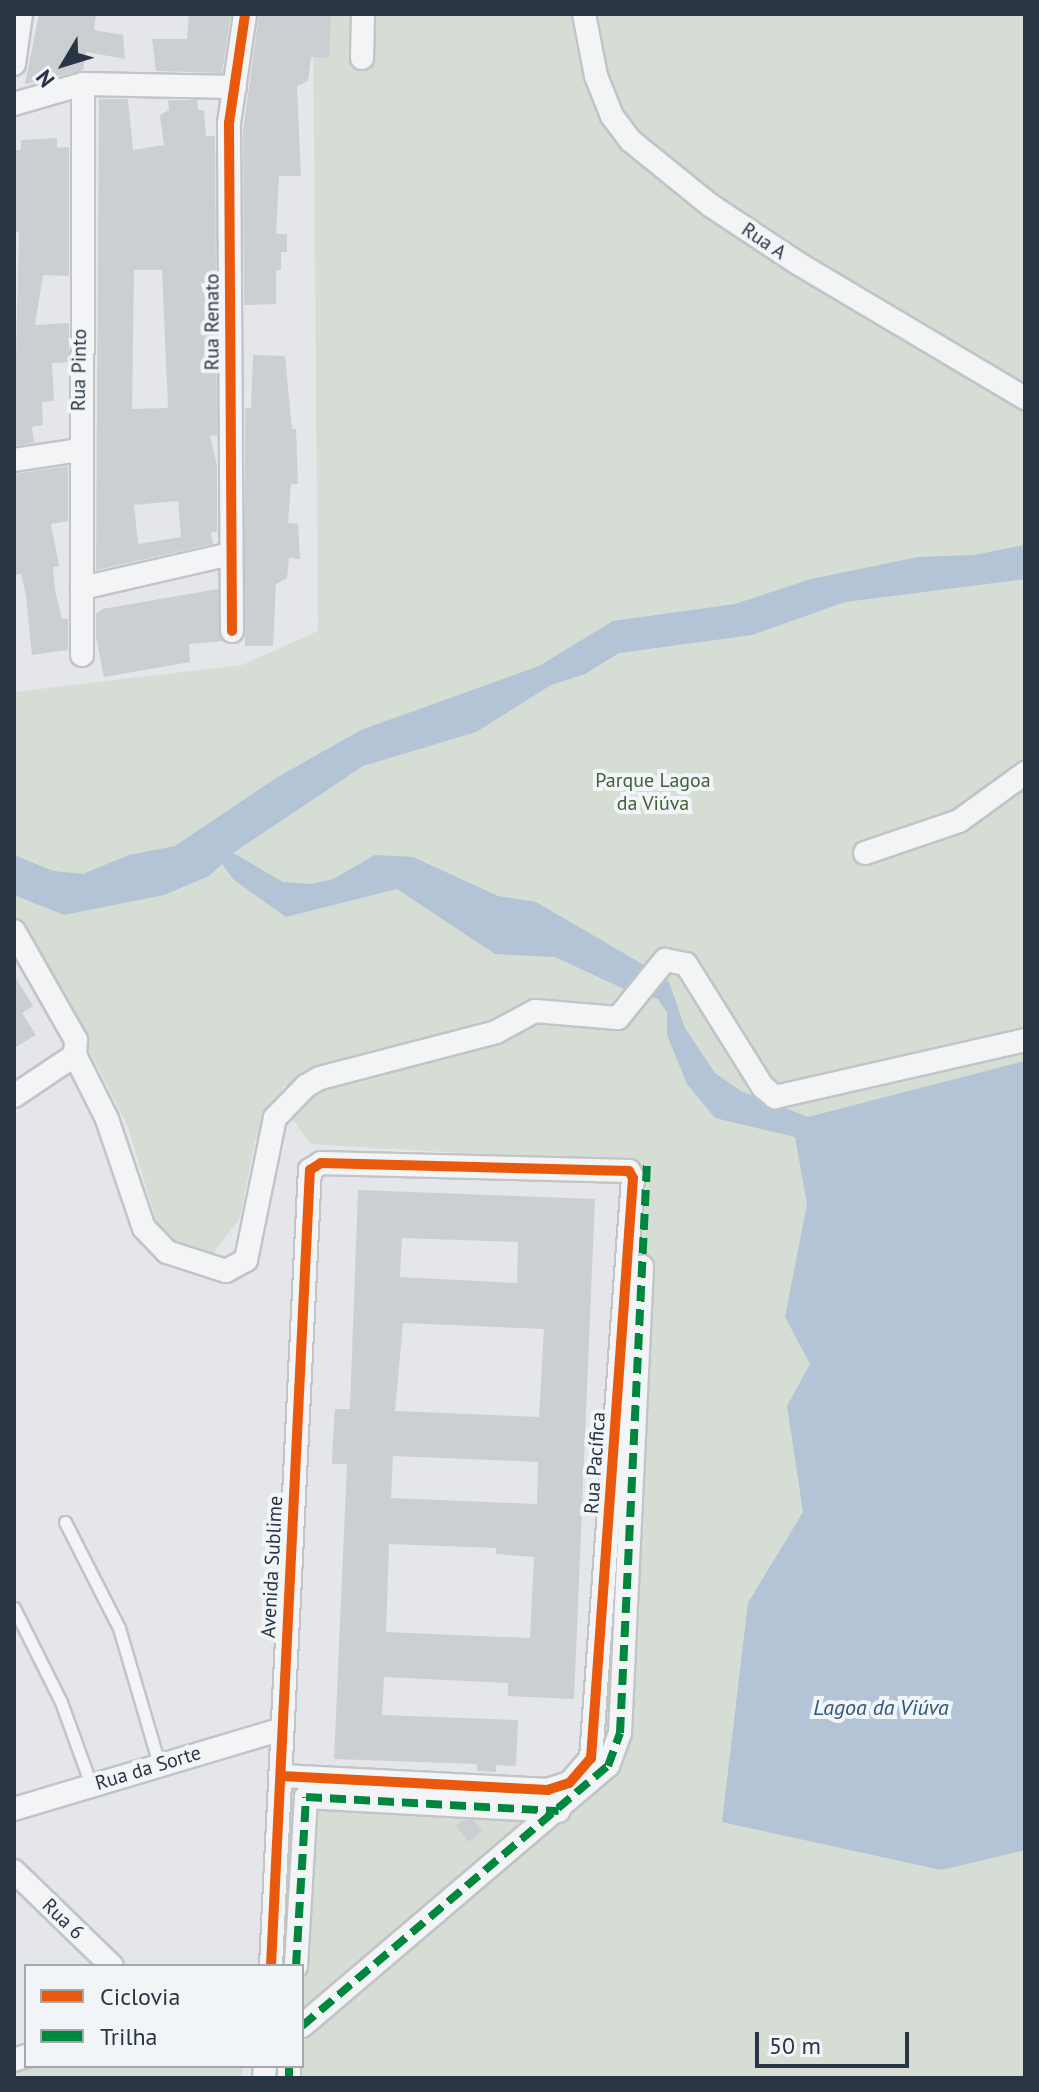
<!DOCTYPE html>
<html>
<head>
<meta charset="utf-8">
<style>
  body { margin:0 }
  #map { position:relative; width:1039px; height:2092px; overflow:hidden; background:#e4e6e9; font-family:"PT Sans",sans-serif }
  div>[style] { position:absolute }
  .green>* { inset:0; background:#d5ddd4 }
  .water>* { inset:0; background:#b2c4d5 }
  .building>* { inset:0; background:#cccfd2 }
  .roads { filter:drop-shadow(2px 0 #c2c4c7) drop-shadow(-2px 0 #c2c4c7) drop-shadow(0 2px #c2c4c7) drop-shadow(0 -2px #c2c4c7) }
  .lane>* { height:11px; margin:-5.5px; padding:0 5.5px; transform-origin:5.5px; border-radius:5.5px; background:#f3f4f6 }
  .street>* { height:22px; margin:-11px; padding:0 11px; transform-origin:11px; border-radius:11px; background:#f3f4f6 }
  .quiet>* { height:8px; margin-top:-4px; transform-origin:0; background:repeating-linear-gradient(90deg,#00873e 0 16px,transparent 0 24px) }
  .cycleway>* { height:10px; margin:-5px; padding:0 5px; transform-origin:5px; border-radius:5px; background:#e8590c }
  span { translate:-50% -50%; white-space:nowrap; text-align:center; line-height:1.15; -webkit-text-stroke:8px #f2f5f8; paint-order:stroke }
  .street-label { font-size:20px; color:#293544 }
  .park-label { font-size:20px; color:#416036 }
  .water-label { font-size:22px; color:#325679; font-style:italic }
  .frame { position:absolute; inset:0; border:16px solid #293544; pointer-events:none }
  .legend { position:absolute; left:24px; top:1964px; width:280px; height:104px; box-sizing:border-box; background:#f2f5f8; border:2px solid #a2a8b0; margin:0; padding:10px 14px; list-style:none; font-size:24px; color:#293544 }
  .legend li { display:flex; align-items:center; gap:16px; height:40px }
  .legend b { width:40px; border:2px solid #a2a8b0 }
  .north { position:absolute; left:24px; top:24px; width:80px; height:80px; -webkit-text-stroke:6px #f2f5f8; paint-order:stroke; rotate:232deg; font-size:22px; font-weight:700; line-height:32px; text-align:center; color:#293544 }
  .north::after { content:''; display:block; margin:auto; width:28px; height:36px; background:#293544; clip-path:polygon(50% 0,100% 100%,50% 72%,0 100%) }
  .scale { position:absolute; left:755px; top:2032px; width:154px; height:36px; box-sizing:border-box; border:4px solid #293544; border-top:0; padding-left:10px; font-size:24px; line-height:28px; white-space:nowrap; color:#293544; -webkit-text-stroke:6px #f2f5f8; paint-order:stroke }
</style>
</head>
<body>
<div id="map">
  <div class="green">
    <i style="clip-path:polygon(313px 14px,1025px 14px,1025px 2078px,274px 2078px,275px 2066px,302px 2066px,302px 1966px,280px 1966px,291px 1785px,545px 1800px,605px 1753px,641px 1164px,311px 1144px,292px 1119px,285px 1084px,255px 1141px,240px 1218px,204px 1265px,160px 1234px,128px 1127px,49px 972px,14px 925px,14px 692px,242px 665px,318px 631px)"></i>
    <i style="clip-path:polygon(26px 2066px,243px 2066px,242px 2078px,14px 2078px,14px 2069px)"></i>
  </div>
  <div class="water">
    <i style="clip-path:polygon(1025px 545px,1025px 579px,845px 602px,752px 635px,619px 653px,585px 674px,551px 685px,476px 732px,363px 766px,233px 853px,283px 882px,311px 884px,333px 879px,375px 855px,413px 857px,498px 896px,536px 902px,644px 965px,631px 987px,624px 989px,555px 957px,495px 954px,397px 889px,286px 917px,234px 880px,222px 864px,209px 876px,164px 895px,64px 915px,14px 895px,14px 855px,53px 871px,83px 874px,129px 855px,175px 846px,276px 778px,361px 730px,539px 666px,613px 621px,735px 604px,811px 579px,918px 557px,974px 555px)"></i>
    <i style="clip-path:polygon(658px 975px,669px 982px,685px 1028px,715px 1073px,741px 1091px,808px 1117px,1025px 1061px,1025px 1850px,941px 1870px,722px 1822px,748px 1603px,803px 1512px,787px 1406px,810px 1364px,785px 1317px,807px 1204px,795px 1137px,715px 1118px,687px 1084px,667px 1035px,667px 1013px,658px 999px,646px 995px)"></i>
  </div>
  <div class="building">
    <i style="clip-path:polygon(39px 14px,96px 14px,94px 30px,123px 35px,125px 59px,86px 52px,83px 70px,25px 84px)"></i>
    <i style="clip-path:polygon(189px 14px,231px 14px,222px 73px,156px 71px,152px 39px,187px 39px)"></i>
    <i style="clip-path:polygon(259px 14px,331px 14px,329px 58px,311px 57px,308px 81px,297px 86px,301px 176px,279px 176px,276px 234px,287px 234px,287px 252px,281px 252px,281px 270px,276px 270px,276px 304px,244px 305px,243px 131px)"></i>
    <i style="clip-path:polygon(evenodd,99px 99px,128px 99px,133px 150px,164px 145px,160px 115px,169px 110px,168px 100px,197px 100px,198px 110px,204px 110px,206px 136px,215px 136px,217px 435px,210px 436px,217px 465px,217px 532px,211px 532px,213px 544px,96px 570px,99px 99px,134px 270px,162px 270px,168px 408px,132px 409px,134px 270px,99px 99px,178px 501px,181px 537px,138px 544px,134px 505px,178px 501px)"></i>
    <i style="clip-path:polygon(57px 138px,57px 148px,69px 147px,69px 276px,43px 275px,35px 325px,69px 323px,69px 362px,52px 363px,54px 401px,42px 402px,43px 425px,32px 427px,34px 443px,14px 446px,19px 232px,14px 232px,15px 150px,21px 150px,21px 140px)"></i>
    <i style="clip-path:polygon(253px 355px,285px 356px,292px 429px,296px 429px,298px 484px,291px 484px,288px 523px,298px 524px,300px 559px,289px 558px,287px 578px,276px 584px,273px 646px,245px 646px,245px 408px,251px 408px)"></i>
    <i style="clip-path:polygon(68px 466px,68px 521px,51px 524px,59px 566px,53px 567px,55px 590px,62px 619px,68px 619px,68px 650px,32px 655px,26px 596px,21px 574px,14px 575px,14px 474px)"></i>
    <i style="clip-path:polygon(218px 589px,223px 641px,189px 644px,190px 662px,104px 677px,96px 637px,96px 614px,102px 609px)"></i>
    <i style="clip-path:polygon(14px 975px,33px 1006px,22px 1013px,36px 1035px,14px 1048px)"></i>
    <i style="clip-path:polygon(evenodd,358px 1190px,595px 1199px,574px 1699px,508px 1696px,508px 1683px,384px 1677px,382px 1715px,518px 1720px,516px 1766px,496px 1765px,496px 1772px,477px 1771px,477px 1764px,334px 1759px,347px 1464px,332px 1464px,333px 1438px,335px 1409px,350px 1409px,358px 1190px,402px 1238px,518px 1242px,517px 1283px,400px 1277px,402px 1238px,358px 1190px,403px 1323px,544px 1329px,539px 1417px,395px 1411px,403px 1323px,358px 1190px,393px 1456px,538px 1462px,537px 1504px,391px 1498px,393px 1456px,358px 1190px,389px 1544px,496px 1548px,496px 1554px,534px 1557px,530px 1638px,386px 1632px,389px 1544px)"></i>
    <i style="clip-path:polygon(463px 1820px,473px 1820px,482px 1831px,469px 1842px,456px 1826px)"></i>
  </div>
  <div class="roads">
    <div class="lane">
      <i style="left:65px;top:1522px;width:119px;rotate:63deg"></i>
      <i style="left:119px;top:1628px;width:142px;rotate:73.6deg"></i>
      <i style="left:14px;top:1608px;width:105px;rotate:63.4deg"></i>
      <i style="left:61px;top:1702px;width:88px;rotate:70.1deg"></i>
    </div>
    <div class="street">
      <i style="left:584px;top:14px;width:63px;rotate:79deg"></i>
      <i style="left:596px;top:76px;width:43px;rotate:68.2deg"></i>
      <i style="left:612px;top:116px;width:31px;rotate:53deg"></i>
      <i style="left:631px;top:141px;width:102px;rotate:39deg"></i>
      <i style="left:710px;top:205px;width:107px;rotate:33.5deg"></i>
      <i style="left:799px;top:264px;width:263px;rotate:30.7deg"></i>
      <i style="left:362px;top:58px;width:44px;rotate:-88.7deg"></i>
      <i style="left:14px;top:64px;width:50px;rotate:-82deg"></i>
      <i style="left:14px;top:104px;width:72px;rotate:-16.2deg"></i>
      <i style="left:83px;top:84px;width:152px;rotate:1.1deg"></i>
      <i style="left:14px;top:460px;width:66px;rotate:-8.7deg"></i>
      <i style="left:82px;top:588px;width:153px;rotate:-12.9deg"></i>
      <i style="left:232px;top:631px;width:508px;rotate:-90.34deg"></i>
      <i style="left:229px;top:123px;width:110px;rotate:-81.6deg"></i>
      <i style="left:82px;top:655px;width:571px;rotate:-89.9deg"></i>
      <i style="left:865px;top:853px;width:99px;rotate:-18.8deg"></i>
      <i style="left:959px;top:821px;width:82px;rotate:-36deg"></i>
      <i style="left:14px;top:931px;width:125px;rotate:60.4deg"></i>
      <i style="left:76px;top:1040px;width:15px;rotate:94deg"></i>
      <i style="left:75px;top:1055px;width:72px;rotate:63.4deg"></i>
      <i style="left:107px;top:1119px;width:115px;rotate:71.3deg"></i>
      <i style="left:144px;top:1228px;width:33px;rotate:46deg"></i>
      <i style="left:167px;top:1252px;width:62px;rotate:17.9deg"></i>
      <i style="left:226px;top:1271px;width:23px;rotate:-29deg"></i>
      <i style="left:246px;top:1260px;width:145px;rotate:-78.5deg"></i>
      <i style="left:275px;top:1118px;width:45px;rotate:-45.9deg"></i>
      <i style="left:306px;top:1086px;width:16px;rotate:-30deg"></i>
      <i style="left:320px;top:1078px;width:182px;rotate:-14.6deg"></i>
      <i style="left:496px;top:1032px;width:44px;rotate:-28.3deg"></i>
      <i style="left:535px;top:1011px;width:83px;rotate:4.8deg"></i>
      <i style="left:618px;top:1018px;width:75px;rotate:-51deg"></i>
      <i style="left:665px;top:960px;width:21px;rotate:11deg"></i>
      <i style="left:686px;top:964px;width:145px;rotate:58deg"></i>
      <i style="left:763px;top:1087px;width:16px;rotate:40deg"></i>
      <i style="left:775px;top:1097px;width:256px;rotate:-12.8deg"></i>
      <i style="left:14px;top:1096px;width:73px;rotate:-33.9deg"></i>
      <i style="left:14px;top:1809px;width:280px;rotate:-16.6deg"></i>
      <i style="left:14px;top:1871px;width:136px;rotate:44.1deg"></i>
      <i style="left:271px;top:1966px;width:797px;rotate:-87.2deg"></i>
      <i style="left:310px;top:1170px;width:13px;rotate:-32deg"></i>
      <i style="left:321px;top:1163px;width:308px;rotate:1.5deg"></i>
      <i style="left:629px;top:1171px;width:8px;rotate:60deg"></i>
      <i style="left:633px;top:1178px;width:582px;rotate:94.14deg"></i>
      <i style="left:591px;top:1758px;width:33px;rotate:131deg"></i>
      <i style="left:569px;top:1783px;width:22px;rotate:162deg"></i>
      <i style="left:548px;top:1790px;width:267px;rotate:-177deg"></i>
      <i style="left:296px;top:1966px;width:169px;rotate:-86.6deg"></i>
      <i style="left:306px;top:1797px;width:253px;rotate:3.2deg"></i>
      <i style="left:302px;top:2026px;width:402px;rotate:-40.4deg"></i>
      <i style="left:608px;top:1766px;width:35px;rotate:-70deg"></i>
      <i style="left:620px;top:1733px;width:467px;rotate:-87.3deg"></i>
      <i style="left:14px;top:2060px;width:13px;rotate:-18deg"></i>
      <i style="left:264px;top:2078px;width:12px;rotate:-85deg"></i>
      <i style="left:289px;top:2078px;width:12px;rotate:-90deg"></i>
    </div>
  </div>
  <div class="quiet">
    <i style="left:296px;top:1966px;width:169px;rotate:-86.6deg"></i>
    <i style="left:306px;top:1797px;width:253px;rotate:3.2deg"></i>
    <i style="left:302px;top:2026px;width:402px;rotate:-40.4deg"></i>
    <i style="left:608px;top:1766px;width:35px;rotate:-70deg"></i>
    <i style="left:620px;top:1733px;width:571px;rotate:-87.29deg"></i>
    <i style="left:289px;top:2078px;width:12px;rotate:-90deg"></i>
  </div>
  <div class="cycleway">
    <i style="left:232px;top:631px;width:508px;rotate:-90.34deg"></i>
    <i style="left:229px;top:123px;width:110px;rotate:-81.6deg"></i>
    <i style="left:271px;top:1966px;width:797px;rotate:-87.2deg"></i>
    <i style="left:310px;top:1170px;width:13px;rotate:-32deg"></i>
    <i style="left:321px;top:1163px;width:308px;rotate:1.5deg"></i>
    <i style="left:629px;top:1171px;width:8px;rotate:60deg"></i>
    <i style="left:633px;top:1178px;width:582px;rotate:94.14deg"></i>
    <i style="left:591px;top:1758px;width:33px;rotate:131deg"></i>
    <i style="left:569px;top:1783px;width:22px;rotate:162deg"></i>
    <i style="left:548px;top:1790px;width:267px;rotate:-177deg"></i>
  </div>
  <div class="street-label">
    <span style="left:764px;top:241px;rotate:34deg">Rua A</span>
    <span style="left:212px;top:322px;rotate:-90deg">Rua Renato</span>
    <span style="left:79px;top:370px;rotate:-89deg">Rua Pinto</span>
    <span style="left:595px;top:1463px;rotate:-86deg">Rua Pacífica</span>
    <span style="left:272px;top:1567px;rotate:-87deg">Avenida Sublime</span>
    <span style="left:148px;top:1768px;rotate:-17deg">Rua da Sorte</span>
    <span style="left:63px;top:1919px;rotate:44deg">Rua 6</span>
  </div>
  <div class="park-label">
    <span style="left:653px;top:792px">Parque Lagoa<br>da Viúva</span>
  </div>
  <div class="water-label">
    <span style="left:881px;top:1708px">Lagoa da Viúva</span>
  </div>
  <div class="frame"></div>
  <ul class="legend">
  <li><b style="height:10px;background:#e8590c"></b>Ciclovia</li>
  <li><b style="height:10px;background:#00873e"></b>Trilha</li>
  </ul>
  <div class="north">N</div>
  <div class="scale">50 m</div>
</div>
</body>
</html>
